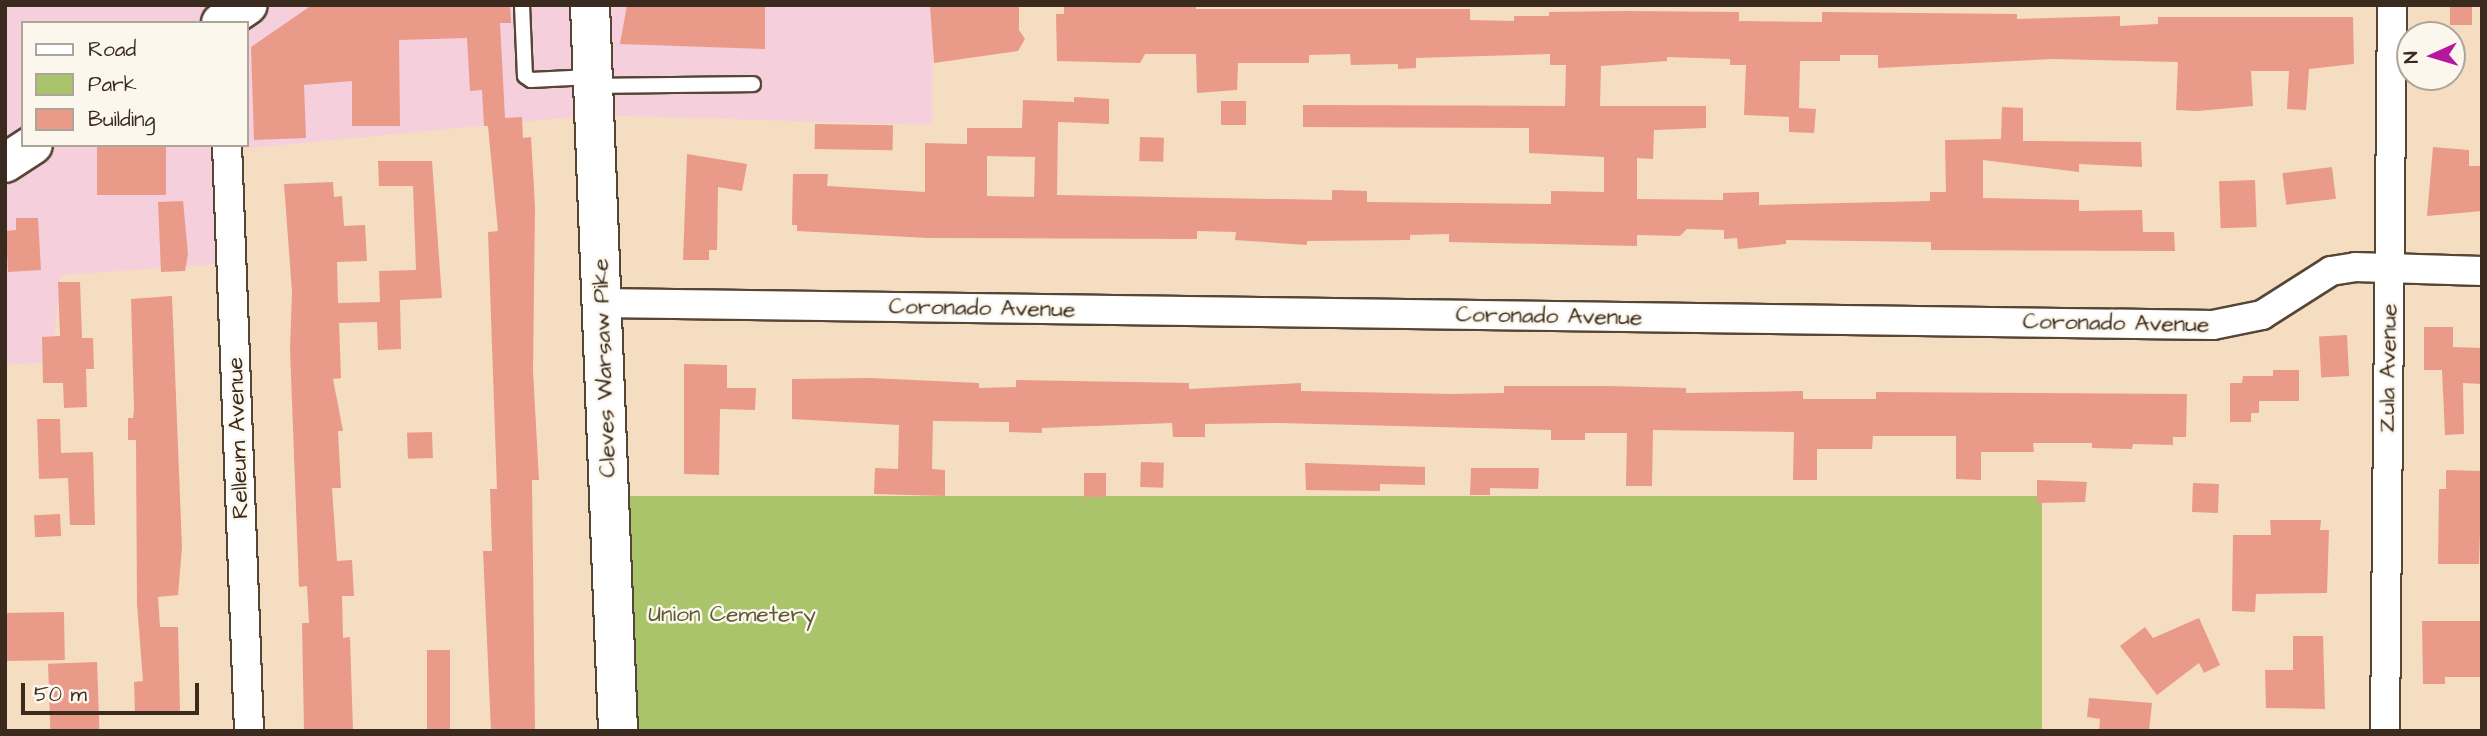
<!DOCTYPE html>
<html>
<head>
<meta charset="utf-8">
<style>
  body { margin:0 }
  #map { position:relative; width:2487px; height:736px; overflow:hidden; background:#f4ddc1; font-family:"Architects Daughter",sans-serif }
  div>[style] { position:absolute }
  .built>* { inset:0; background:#f5cfdc }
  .green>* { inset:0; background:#a9c46b; transform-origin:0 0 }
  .building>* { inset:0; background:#ea9a88; transform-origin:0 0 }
  .roads { filter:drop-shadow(2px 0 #574536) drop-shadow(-2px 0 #574536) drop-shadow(0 2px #574536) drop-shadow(0 -2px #574536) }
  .lane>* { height:14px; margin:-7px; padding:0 7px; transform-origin:7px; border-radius:7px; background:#fff }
  .street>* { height:28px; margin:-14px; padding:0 14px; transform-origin:14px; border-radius:14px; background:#fff }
  .secondary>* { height:38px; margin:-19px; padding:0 19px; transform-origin:19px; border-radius:19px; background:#fff }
  .primary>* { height:38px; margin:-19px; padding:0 19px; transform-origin:19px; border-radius:19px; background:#fff }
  span { translate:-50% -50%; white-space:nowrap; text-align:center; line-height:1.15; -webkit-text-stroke:5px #fbf7ec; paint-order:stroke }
  .street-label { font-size:23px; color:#3b2a1e }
  .park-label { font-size:23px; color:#5c5835 }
  .frame { position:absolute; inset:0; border:7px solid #3b2a1e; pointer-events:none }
  .legend { position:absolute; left:21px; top:21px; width:228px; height:126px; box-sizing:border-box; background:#fbf7ec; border:2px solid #aea59a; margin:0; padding:9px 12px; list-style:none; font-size:21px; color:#3b2a1e }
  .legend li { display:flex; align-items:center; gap:14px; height:35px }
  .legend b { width:35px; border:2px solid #aea59a }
  .north { position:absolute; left:2396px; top:21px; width:70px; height:70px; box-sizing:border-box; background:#fbf7ec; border:2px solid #aea59a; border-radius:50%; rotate:266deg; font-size:19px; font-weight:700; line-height:28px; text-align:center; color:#3b2a1e }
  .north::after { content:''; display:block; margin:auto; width:24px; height:32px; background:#b5179e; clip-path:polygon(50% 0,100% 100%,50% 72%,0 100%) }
  .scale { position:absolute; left:21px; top:683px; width:178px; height:32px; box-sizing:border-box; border:4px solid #3b2a1e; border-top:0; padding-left:9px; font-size:21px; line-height:24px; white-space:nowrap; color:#3b2a1e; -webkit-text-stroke:5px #fbf7ec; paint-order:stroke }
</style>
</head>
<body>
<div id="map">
  <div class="built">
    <i style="clip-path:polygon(evenodd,5px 5px,933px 5px,932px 125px,594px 115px,227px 150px,231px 263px,61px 275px,51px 362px,5px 365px,5px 5px,23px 23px,247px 23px,247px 145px,23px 145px,23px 23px)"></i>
  </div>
  <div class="green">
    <i style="left:609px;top:496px;width:1433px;height:235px"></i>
  </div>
  <div class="building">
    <i style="clip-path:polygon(312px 5px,510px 5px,511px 23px,500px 23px,505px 118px,522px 117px,523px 138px,531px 137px,535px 207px,533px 371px,539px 480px,532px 480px,535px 731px,491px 731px,483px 551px,492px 551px,490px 489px,497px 489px,488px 232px,498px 231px,488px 126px,484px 126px,482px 90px,470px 91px,467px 38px,399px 40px,400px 126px,352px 126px,352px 81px,304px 85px,306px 138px,254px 140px,251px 47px)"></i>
    <i style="clip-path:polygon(627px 5px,765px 5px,765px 49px,620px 44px)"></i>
    <i style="clip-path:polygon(1019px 5px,1019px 30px,1025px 39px,1018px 51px,934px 63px,930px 6px)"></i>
    <i style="clip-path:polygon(evenodd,1196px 5px,1196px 9px,1470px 9px,1470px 20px,1514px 21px,1514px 16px,1549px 16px,1549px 12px,1626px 11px,1739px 12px,1739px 21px,1822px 22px,1822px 12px,2017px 14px,2017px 19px,2120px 16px,2120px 26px,2158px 24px,2158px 17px,2353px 17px,2354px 64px,2309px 69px,2306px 110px,2287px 109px,2289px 71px,2251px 71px,2253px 106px,2197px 111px,2176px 110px,2178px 62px,2053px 59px,1878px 68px,1878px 55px,1840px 55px,1840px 61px,1800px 61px,1799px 108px,1816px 109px,1814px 133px,1789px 132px,1789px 117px,1744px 115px,1746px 65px,1730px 65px,1730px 59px,1667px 57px,1667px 61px,1601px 66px,1600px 106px,1706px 106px,1706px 128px,1654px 130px,1653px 159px,1637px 158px,1637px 199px,1723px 200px,1723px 193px,1759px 192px,1759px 205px,1930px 201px,1930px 192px,1946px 192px,1945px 140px,2001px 139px,2002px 107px,2023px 108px,2023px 141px,2141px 142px,2142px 167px,2079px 164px,2079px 172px,1983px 160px,1983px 198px,2079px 200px,2079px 211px,2142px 210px,2143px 232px,2174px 232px,2175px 251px,1931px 250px,1931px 242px,1786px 240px,1786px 244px,1738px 249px,1737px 238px,1724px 239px,1724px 230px,1687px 229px,1680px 236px,1637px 235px,1637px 246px,1449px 242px,1449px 234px,1410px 235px,1410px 240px,1307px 241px,1307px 245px,1235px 240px,1236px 232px,1197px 231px,1197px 239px,927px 238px,797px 231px,797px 225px,792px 225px,793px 174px,828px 174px,827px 186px,925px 192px,925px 143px,967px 144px,967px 128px,1022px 128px,1023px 100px,1074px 102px,1074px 97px,1109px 99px,1109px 124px,1058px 122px,1057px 195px,1332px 200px,1332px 190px,1367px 191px,1367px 202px,1551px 204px,1551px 191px,1604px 192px,1604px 157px,1529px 153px,1529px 128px,1303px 127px,1303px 105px,1565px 106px,1566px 65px,1550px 65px,1550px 54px,1416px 58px,1416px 68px,1398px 69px,1398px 64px,1351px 65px,1350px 54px,1309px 55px,1309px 63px,1238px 63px,1237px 90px,1197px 93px,1196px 54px,1145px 54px,1140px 63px,1057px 61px,1056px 14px,1064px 14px,1064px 6px,1196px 5px,987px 156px,1035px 157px,1034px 197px,987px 196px,987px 156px)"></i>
    <i style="left:2450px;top:5px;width:22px;height:20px"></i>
    <i style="left:1221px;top:101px;width:25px;height:24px"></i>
    <i style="left:815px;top:124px;width:78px;height:25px;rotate:1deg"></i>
    <i style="left:1140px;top:137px;width:24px;height:24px;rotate:2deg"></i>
    <i style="left:97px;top:145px;width:69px;height:50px"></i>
    <i style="clip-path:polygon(2433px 147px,2469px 150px,2469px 166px,2482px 166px,2482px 211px,2427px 216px)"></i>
    <i style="clip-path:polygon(687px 154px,747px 164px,742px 191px,718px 187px,717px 250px,709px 250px,709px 260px,683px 260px)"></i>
    <i style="clip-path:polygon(378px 161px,432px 161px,442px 298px,400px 300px,401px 349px,378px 350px,377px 322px,339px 323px,341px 378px,333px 379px,343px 431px,338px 431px,341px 488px,332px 488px,337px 561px,352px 560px,354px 596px,342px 596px,343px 638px,350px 637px,353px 731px,304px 731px,302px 623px,309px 623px,307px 586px,299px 587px,290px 349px,292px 292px,284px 184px,333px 182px,334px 197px,342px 196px,344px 226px,365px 225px,367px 261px,337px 262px,338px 303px,380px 302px,379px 271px,416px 270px,413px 186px,379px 186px)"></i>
    <i style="left:2332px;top:167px;width:32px;height:50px;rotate:83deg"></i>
    <i style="left:2255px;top:180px;width:47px;height:36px;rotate:88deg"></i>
    <i style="clip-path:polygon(183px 201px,188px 254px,185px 271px,161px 272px,158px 202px)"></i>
    <i style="clip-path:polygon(16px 218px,38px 218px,41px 270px,8px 272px,6px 231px,16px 230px)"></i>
    <i style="clip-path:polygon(58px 282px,80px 282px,82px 338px,93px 338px,94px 369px,86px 369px,87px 407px,64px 408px,63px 383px,43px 383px,42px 337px,60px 336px)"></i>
    <i style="clip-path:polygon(172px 296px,182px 547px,178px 595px,158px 597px,160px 627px,178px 627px,180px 711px,135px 713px,134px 682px,143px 681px,137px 604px,136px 440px,128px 440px,128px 418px,133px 418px,134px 410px,131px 299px)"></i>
    <i style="clip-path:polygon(2424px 327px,2453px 327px,2453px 347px,2482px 348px,2482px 384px,2463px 383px,2464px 434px,2445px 435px,2442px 370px,2424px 370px)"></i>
    <i style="left:2347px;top:335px;width:41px;height:28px;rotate:87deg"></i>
    <i style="clip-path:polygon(684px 364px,727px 365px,727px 388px,756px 388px,755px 410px,720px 409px,719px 475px,684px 474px)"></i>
    <i style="clip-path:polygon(2273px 370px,2299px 370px,2299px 401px,2259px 401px,2259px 413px,2251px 413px,2251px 422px,2230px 422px,2230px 383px,2242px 383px,2243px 376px,2273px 376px)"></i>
    <i style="clip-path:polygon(870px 378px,979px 383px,979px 388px,1016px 387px,1016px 380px,1189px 383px,1189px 389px,1301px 383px,1301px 391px,1451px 394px,1504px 393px,1504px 386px,1607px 386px,1686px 388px,1686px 393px,1803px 391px,1803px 399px,1876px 399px,1876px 392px,2187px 394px,2186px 437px,2173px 437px,2173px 445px,2133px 444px,2132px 449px,2092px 448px,2092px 443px,2033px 443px,2034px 452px,1981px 452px,1981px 480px,1956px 479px,1956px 436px,1873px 436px,1872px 449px,1817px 449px,1817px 480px,1793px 480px,1794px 432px,1653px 430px,1652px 486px,1626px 486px,1627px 433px,1585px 433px,1585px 440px,1551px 440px,1551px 430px,1279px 423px,1205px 424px,1205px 437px,1173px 437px,1172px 423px,1042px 428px,1042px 433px,1009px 432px,1009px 422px,933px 421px,932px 469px,945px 470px,945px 496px,874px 494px,875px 468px,898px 469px,899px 425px,792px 419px,792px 379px)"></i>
    <i style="clip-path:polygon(37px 419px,60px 419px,61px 453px,93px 452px,95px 525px,70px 525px,68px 478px,39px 479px)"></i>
    <i style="left:432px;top:432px;width:26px;height:25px;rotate:88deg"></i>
    <i style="left:1141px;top:462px;width:23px;height:25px;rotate:2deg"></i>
    <i style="clip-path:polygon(1305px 463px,1425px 467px,1425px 485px,1380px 484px,1380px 491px,1306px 490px)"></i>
    <i style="clip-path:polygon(1471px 468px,1539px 468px,1538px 489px,1490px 488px,1490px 495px,1470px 495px)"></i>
    <i style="clip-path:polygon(2446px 470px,2482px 471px,2479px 564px,2438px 564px,2439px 489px,2446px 489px)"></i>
    <i style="left:1084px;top:473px;width:22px;height:24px"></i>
    <i style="clip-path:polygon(2037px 480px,2087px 482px,2085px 502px,2037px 503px)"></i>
    <i style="left:2193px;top:483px;width:26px;height:29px;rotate:2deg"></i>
    <i style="left:60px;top:514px;width:22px;height:26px;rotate:87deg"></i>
    <i style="clip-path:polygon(2270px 520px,2321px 520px,2320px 530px,2329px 530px,2327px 593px,2256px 594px,2255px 612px,2232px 611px,2233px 535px,2271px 535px)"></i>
    <i style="left:64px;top:612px;width:48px;height:59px;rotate:89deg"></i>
    <i style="clip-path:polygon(2199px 618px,2220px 665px,2204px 673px,2199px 663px,2157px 695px,2120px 646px,2145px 627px,2153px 638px)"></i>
    <i style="clip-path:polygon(2422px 621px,2482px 621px,2482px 677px,2445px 677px,2445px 684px,2423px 684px)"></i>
    <i style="clip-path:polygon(2293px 636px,2323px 636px,2325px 709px,2266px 708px,2265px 670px,2293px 670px)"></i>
    <i style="left:427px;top:650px;width:23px;height:81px"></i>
    <i style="left:97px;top:662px;width:69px;height:49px;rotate:88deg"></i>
    <i style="clip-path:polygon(2089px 698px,2152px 703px,2149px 731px,2099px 731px,2100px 719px,2087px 717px)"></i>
  </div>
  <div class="roads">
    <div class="lane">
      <i style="left:522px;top:5px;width:71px;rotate:87.6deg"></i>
      <i style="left:525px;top:76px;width:7px;rotate:34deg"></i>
      <i style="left:531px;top:80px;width:60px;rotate:-2.9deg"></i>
      <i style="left:594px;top:86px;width:159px;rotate:-0.7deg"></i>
    </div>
    <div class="street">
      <i style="left:227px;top:145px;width:586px;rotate:87.85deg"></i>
      <i style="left:601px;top:303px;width:1612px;rotate:0.78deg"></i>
      <i style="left:2213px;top:325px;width:50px;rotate:-11.5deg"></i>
      <i style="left:2262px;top:315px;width:82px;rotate:-32.5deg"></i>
      <i style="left:2331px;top:271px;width:24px;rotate:-9deg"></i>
      <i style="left:2355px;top:267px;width:127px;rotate:1.8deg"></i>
      <i style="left:2385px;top:731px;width:726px;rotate:-89.45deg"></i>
    </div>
    <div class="secondary">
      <i style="left:590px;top:5px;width:727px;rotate:87.79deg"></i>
    </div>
    <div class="primary">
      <i style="left:221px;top:23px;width:32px;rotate:-34deg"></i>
      <i style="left:5px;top:163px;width:33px;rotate:-33deg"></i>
    </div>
  </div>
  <div class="street-label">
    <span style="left:982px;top:308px;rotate:1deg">Coronado Avenue</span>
    <span style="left:1549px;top:316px;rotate:1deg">Coronado Avenue</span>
    <span style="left:2116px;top:323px;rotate:1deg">Coronado Avenue</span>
    <span style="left:604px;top:368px;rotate:-92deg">Cleves Warsaw Pike</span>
    <span style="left:2388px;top:368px;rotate:-89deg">Zula Avenue</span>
    <span style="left:238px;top:438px;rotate:-92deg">Relleum Avenue</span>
  </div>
  <div class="park-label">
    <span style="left:732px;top:614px">Union Cemetery</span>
  </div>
  <div class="frame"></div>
  <ul class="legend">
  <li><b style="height:9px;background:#fff"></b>Road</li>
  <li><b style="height:19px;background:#a9c46b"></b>Park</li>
  <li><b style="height:19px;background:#ea9a88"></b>Building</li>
  </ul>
  <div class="north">N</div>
  <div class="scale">50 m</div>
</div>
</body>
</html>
